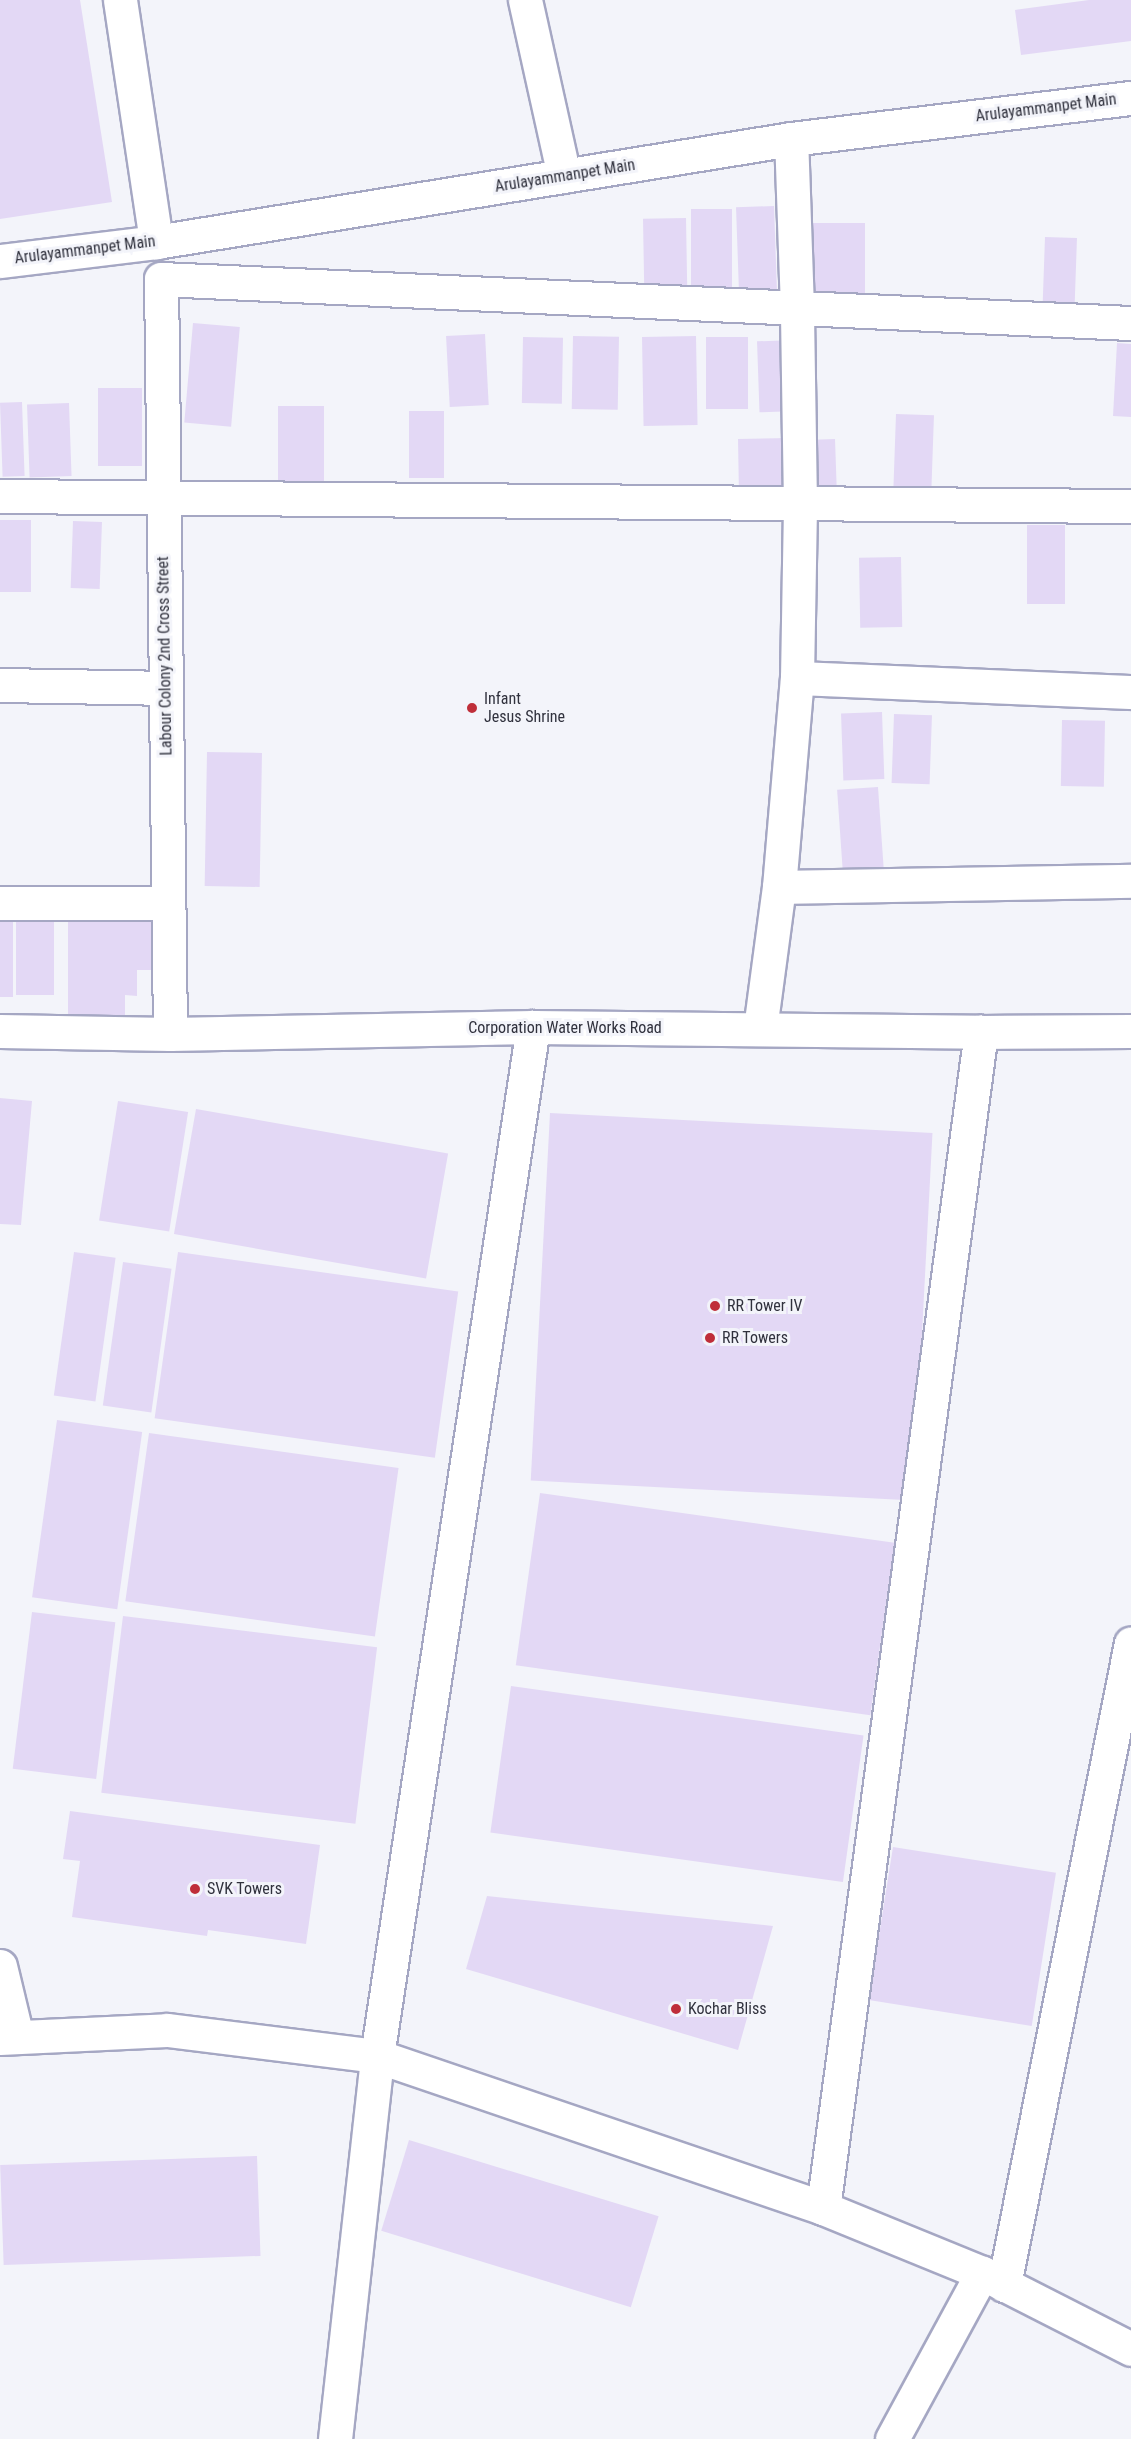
<!DOCTYPE html>
<html>
<head>
<meta charset="utf-8">
<style>
  body { margin:0 }
  #map { position:relative; width:1131px; height:2439px; overflow:hidden; background:#f3f4fa; font-family:"Roboto Condensed",sans-serif }
  div>[style] { position:absolute }
  .building>* { inset:0; background:#e3d8f5; transform-origin:0 0 }
  .roads { filter:drop-shadow(2px 0 #a5a7c3) drop-shadow(-2px 0 #a5a7c3) drop-shadow(0 2px #a5a7c3) drop-shadow(0 -2px #a5a7c3) }
  .minor>* { height:33px; margin:-16.5px; padding:0 16.5px; transform-origin:16.5px; border-radius:16.5px; background:#fff }
  .major>* { height:33px; margin:-16.5px; padding:0 16.5px; transform-origin:16.5px; border-radius:16.5px; background:#fff }
  .dots>* { width:16px; height:16px; translate:-50% -50%; box-sizing:border-box; border:3px solid #f3f4fa; border-radius:50% }
  span { translate:-50% -50%; white-space:nowrap; text-align:center; line-height:1.15; -webkit-text-stroke:6px #f3f4fa; paint-order:stroke }
  .street-label { font-size:16px; color:#30313d }
  .poi-label { font-size:16px; color:#30313d }
  .left { translate:0 -50%; text-align:left }
</style>
</head>
<body>
<div id="map">
  <div class="building">
    <i style="clip-path:polygon(0 0,80px 0,112px 202px,0 219px)"></i>
    <i style="clip-path:polygon(1089px 0,1131px 0,1131px 41px,1021px 55px,1015px 10px)"></i>
    <i style="left:774px;top:206px;width:93px;height:38px;rotate:88deg"></i>
    <i style="left:691px;top:209px;width:41px;height:89px"></i>
    <i style="left:686px;top:218px;width:78px;height:43px;rotate:89deg"></i>
    <i style="left:811px;top:223px;width:54px;height:83px"></i>
    <i style="left:1045px;top:237px;width:32px;height:65px;rotate:2deg"></i>
    <i style="left:193px;top:323px;width:47px;height:100px;rotate:5deg"></i>
    <i style="left:485px;top:334px;width:71px;height:39px;rotate:87deg"></i>
    <i style="left:573px;top:336px;width:46px;height:73px;rotate:1deg"></i>
    <i style="left:696px;top:336px;width:89px;height:54px;rotate:89deg"></i>
    <i style="left:523px;top:337px;width:40px;height:66px;rotate:1deg"></i>
    <i style="left:706px;top:337px;width:42px;height:72px"></i>
    <i style="left:795px;top:340px;width:71px;height:38px;rotate:88deg"></i>
    <i style="clip-path:polygon(1117px 343px,1131px 344px,1131px 417px,1113px 416px)"></i>
    <i style="left:98px;top:388px;width:44px;height:78px"></i>
    <i style="left:22px;top:402px;width:74px;height:22px;rotate:88deg"></i>
    <i style="left:69px;top:403px;width:73px;height:42px;rotate:88deg"></i>
    <i style="left:278px;top:406px;width:46px;height:78px"></i>
    <i style="left:409px;top:411px;width:35px;height:67px"></i>
    <i style="left:896px;top:414px;width:38px;height:76px;rotate:2deg"></i>
    <i style="left:789px;top:438px;width:50px;height:51px;rotate:89deg"></i>
    <i style="left:835px;top:439px;width:51px;height:29px;rotate:88deg"></i>
    <i style="left:0;top:520px;width:31px;height:72px"></i>
    <i style="left:73px;top:521px;width:29px;height:67px;rotate:2deg"></i>
    <i style="left:1027px;top:525px;width:38px;height:79px"></i>
    <i style="left:901px;top:557px;width:70px;height:42px;rotate:89deg"></i>
    <i style="left:882px;top:712px;width:67px;height:41px;rotate:88deg"></i>
    <i style="left:894px;top:714px;width:38px;height:69px;rotate:2deg"></i>
    <i style="left:1062px;top:720px;width:43px;height:66px;rotate:1deg"></i>
    <i style="left:207px;top:752px;width:55px;height:134px;rotate:1deg"></i>
    <i style="left:878px;top:787px;width:85px;height:41px;rotate:86deg"></i>
    <i style="left:0;top:917px;width:13px;height:80px"></i>
    <i style="left:16px;top:918px;width:38px;height:77px"></i>
    <i style="clip-path:polygon(68px 918px,152px 918px,152px 970px,137px 970px,137px 996px,125px 995px,125px 1024px,68px 1024px)"></i>
    <i style="clip-path:polygon(0 1098px,32px 1101px,21px 1225px,0 1224px)"></i>
    <i style="left:118px;top:1101px;width:71px;height:121px;rotate:9deg"></i>
    <i style="left:196px;top:1109px;width:256px;height:127px;rotate:10deg"></i>
    <i style="left:550px;top:1113px;width:383px;height:368px;rotate:3deg"></i>
    <i style="left:74px;top:1252px;width:42px;height:145px;rotate:8deg"></i>
    <i style="left:178px;top:1252px;width:283px;height:168px;rotate:8deg"></i>
    <i style="left:123px;top:1262px;width:49px;height:145px;rotate:8deg"></i>
    <i style="left:57px;top:1420px;width:86px;height:179px;rotate:8deg"></i>
    <i style="left:149px;top:1433px;width:252px;height:170px;rotate:8deg"></i>
    <i style="left:540px;top:1493px;width:358px;height:174px;rotate:8deg"></i>
    <i style="left:32px;top:1612px;width:84px;height:158px;rotate:7deg"></i>
    <i style="left:123px;top:1616px;width:256px;height:178px;rotate:7deg"></i>
    <i style="left:511px;top:1686px;width:356px;height:148px;rotate:8deg"></i>
    <i style="clip-path:polygon(70px 1811px,320px 1845px,306px 1944px,208px 1930px,207px 1936px,72px 1917px,80px 1861px,63px 1859px)"></i>
    <i style="left:893px;top:1847px;width:165px;height:155px;rotate:9deg"></i>
    <i style="clip-path:polygon(487px 1896px,773px 1926px,738px 2050px,466px 1969px)"></i>
    <i style="left:409px;top:2140px;width:261px;height:95px;rotate:17deg"></i>
    <i style="left:257px;top:2156px;width:100px;height:257px;rotate:88deg"></i>
  </div>
  <div class="roads">
    <div class="minor">
      <i style="left:120px;top:0;width:245px;rotate:81.5deg"></i>
      <i style="left:525px;top:0;width:180px;rotate:77.5deg"></i>
      <i style="left:0;top:261px;width:157px;rotate:-6.9deg"></i>
      <i style="left:156px;top:242px;width:643px;rotate:-9.21deg"></i>
      <i style="left:791px;top:139px;width:342px;rotate:-6.9deg"></i>
      <i style="left:0;top:496px;width:1131px;rotate:0.51deg"></i>
      <i style="left:797px;top:678px;width:334px;rotate:2.4deg"></i>
      <i style="left:0;top:685px;width:166px;rotate:1deg"></i>
      <i style="left:779px;top:887px;width:352px;rotate:-1deg"></i>
      <i style="left:0;top:903px;width:168px"></i>
      <i style="left:760px;top:1029px;width:143px;rotate:-82.4deg"></i>
      <i style="left:779px;top:887px;width:210px;rotate:-85.1deg"></i>
      <i style="left:797px;top:678px;width:173px;rotate:-89deg"></i>
      <i style="left:800px;top:505px;width:197px;rotate:-90.9deg"></i>
      <i style="left:797px;top:308px;width:169px;rotate:-92deg"></i>
      <i style="left:0;top:1031px;width:170px;rotate:1deg"></i>
      <i style="left:170px;top:1034px;width:363px;rotate:-1.1deg"></i>
      <i style="left:533px;top:1027px;width:448px;rotate:0.6deg"></i>
      <i style="left:981px;top:1032px;width:150px;rotate:-0.4deg"></i>
      <i style="left:170px;top:1034px;width:755px;rotate:-90.68deg"></i>
      <i style="left:161px;top:279px;width:971px;rotate:2.6deg"></i>
      <i style="left:0;top:1966px;width:73px;rotate:76.5deg"></i>
      <i style="left:823px;top:2208px;width:1187px;rotate:-82.35deg"></i>
      <i style="left:1004px;top:2285px;width:654px;rotate:-78.81deg"></i>
      <i style="left:335px;top:2439px;width:385px;rotate:-83.7deg"></i>
      <i style="left:377px;top:2056px;width:1041px;rotate:-81.38deg"></i>
      <i style="left:892px;top:2439px;width:189px;rotate:-61.5deg"></i>
    </div>
    <div class="major">
      <i style="left:0;top:2038px;width:167px;rotate:-2.7deg"></i>
      <i style="left:167px;top:2030px;width:212px;rotate:7.1deg"></i>
      <i style="left:377px;top:2056px;width:471px;rotate:18.8deg"></i>
      <i style="left:823px;top:2208px;width:172px;rotate:22.2deg"></i>
      <i style="left:982px;top:2273px;width:167px;rotate:27deg"></i>
    </div>
  </div>
  <div class="dots">
    <i style="left:472px;top:708px;background:#bf2e39"></i>
    <i style="left:715px;top:1306px;background:#bf2e39"></i>
    <i style="left:710px;top:1338px;background:#bf2e39"></i>
    <i style="left:195px;top:1889px;background:#bf2e39"></i>
    <i style="left:676px;top:2009px;background:#bf2e39"></i>
  </div>
  <div class="street-label">
    <span style="left:1046px;top:108px;rotate:-7deg">Arulayammanpet Main</span>
    <span style="left:565px;top:176px;rotate:-9deg">Arulayammanpet Main</span>
    <span style="left:85px;top:250px;rotate:-7deg">Arulayammanpet Main</span>
    <span style="left:165px;top:656px;rotate:-91deg">Labour Colony 2nd Cross Street</span>
    <span style="left:565px;top:1028px">Corporation Water Works Road</span>
  </div>
  <div class="poi-label">
    <span class="left" style="left:484px;top:708px">Infant<br>Jesus Shrine</span>
    <span class="left" style="left:727px;top:1306px">RR Tower IV</span>
    <span class="left" style="left:722px;top:1338px">RR Towers</span>
    <span class="left" style="left:207px;top:1889px">SVK Towers</span>
    <span class="left" style="left:688px;top:2009px">Kochar Bliss</span>
  </div>
</div>
</body>
</html>
